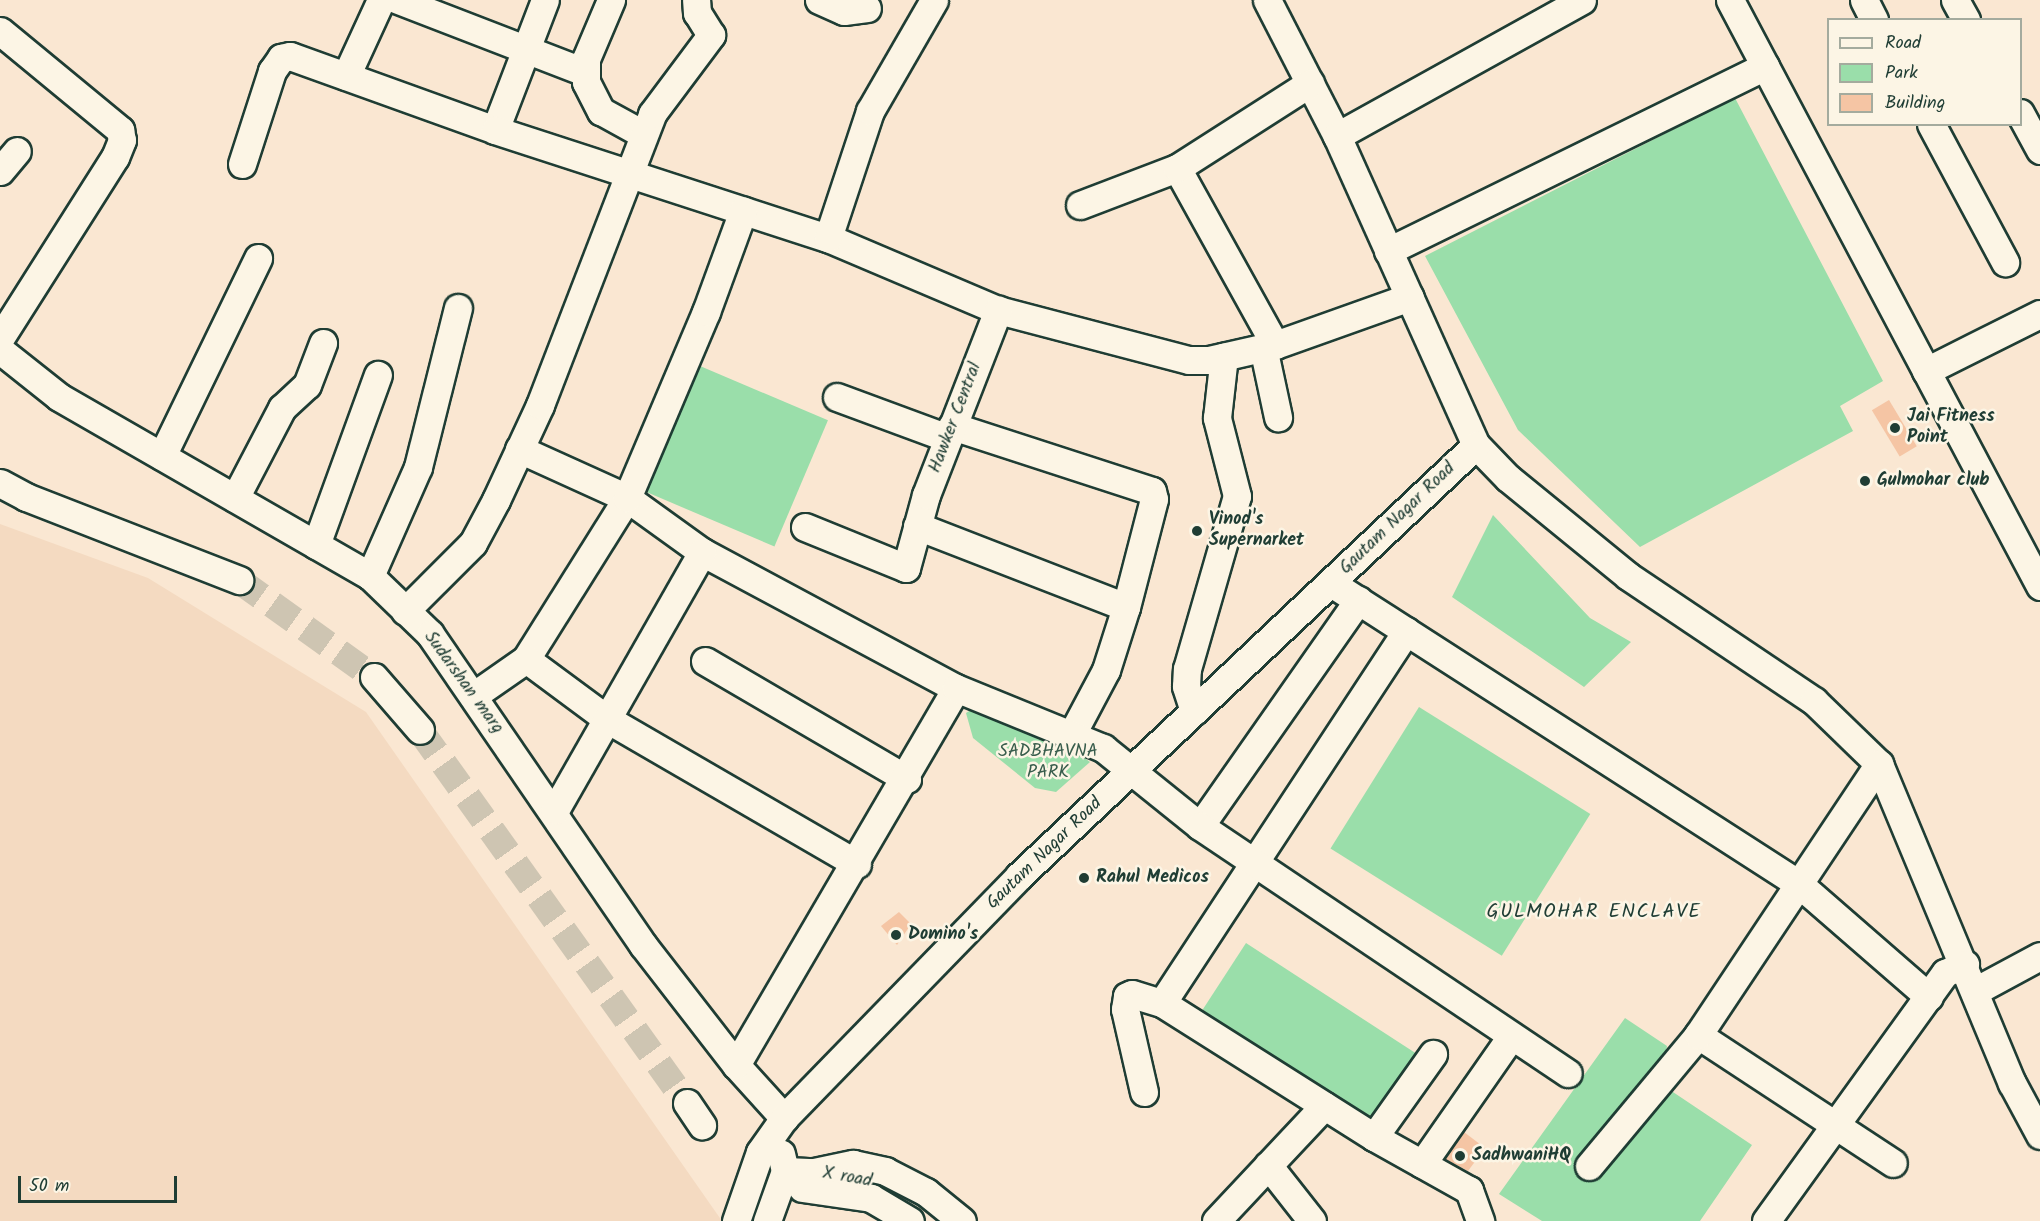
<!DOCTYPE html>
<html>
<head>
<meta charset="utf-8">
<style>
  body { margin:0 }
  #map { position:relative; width:2040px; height:1221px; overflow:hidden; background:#fae7d2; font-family:Kalam,sans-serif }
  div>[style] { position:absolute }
  .built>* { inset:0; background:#f4dac1 }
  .green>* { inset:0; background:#9adeaa; transform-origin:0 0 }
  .building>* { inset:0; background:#f5c5a4; transform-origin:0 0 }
  .minor-tunnel>* { height:27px; margin-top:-13.5px; transform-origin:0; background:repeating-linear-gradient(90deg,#cec5b2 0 27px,transparent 0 41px) }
  .roads { filter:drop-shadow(2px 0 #1f3d34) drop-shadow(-2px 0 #1f3d34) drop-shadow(0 2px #1f3d34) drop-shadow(0 -2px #1f3d34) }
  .minor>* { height:27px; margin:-13.5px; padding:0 13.5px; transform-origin:13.5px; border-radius:13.5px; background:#fcf5e5 }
  .dots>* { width:16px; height:16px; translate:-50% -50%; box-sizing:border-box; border:3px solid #fcf5e5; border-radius:50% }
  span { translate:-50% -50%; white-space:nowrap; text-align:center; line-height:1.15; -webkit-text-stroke:5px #fcf5e5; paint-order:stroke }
  .street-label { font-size:18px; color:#1f3d34 }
  .poi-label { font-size:18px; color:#1f3d34; font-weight:700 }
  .left { translate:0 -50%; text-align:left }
  .park-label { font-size:18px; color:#385d4c }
  .neighbourhood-label { font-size:20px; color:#1f3d34; letter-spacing:1.5px }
  .legend { position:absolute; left:1827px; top:18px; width:195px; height:108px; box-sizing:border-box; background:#fcf5e5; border:2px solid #a4ab9e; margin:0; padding:8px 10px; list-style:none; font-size:18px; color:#1f3d34 }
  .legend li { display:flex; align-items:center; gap:12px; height:30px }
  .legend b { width:30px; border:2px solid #a4ab9e }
  .scale { position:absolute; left:18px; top:1176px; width:159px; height:27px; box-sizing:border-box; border:3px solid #1f3d34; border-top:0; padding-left:8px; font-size:18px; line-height:21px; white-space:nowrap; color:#1f3d34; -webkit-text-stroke:4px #fcf5e5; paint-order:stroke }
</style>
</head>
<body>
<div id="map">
  <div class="built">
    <i style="clip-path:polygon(0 524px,148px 578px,366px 712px,722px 1221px,0 1221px)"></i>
  </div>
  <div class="green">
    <i style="clip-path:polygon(1735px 98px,1883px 381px,1840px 406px,1853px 431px,1640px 547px,1518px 430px,1425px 256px)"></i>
    <i style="left:700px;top:366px;width:139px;height:137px;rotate:23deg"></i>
    <i style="clip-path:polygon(1493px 515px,1590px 618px,1631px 642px,1584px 687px,1452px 597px)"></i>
    <i style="clip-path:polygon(993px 696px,1057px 737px,1090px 762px,1056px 792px,1035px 788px,973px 738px,966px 713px)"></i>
    <i style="left:1419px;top:707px;width:202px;height:167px;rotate:32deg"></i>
    <i style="left:1246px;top:943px;width:213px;height:80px;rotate:33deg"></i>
    <i style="clip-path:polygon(1625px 1018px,1667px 1046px,1661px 1084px,1752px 1145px,1700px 1221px,1542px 1221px,1499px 1194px)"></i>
  </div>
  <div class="building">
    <i style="left:1889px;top:400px;width:54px;height:20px;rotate:59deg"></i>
    <i style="clip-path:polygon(899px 912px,911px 924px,897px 945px,881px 926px)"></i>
    <i style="clip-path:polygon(1464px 1132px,1485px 1148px,1468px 1171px,1445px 1159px)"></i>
  </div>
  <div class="minor-tunnel">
    <i style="left:239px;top:580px;width:166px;rotate:35.7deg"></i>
    <i style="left:420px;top:730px;width:459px;rotate:54.4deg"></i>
  </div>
  <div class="roads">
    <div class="minor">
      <i style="left:398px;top:0;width:200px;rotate:21.1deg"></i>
      <i style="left:611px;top:0;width:64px;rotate:113deg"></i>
      <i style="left:586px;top:59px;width:23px;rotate:90deg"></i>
      <i style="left:586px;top:82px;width:33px;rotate:63deg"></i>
      <i style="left:601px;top:111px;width:48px;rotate:28.7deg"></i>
      <i style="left:819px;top:0;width:27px;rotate:24deg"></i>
      <i style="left:844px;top:11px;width:23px;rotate:-7deg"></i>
      <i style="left:1267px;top:0;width:153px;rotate:62.8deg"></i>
      <i style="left:1337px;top:136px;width:339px;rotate:65.8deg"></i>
      <i style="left:1476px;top:445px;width:46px;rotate:45.9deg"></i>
      <i style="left:1508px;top:478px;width:155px;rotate:39.2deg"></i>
      <i style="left:1628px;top:576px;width:224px;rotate:33.9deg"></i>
      <i style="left:1814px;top:701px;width:91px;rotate:44.1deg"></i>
      <i style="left:1879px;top:764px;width:346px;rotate:67.4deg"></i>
      <i style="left:2012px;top:1083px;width:59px;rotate:61.7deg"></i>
      <i style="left:1730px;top:0;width:663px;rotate:62.12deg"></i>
      <i style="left:1864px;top:0;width:22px;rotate:63deg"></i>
      <i style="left:1955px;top:0;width:23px;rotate:61deg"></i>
      <i style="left:0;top:31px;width:156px;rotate:39.5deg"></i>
      <i style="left:120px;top:130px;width:10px;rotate:79deg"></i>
      <i style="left:122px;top:140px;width:18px;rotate:112deg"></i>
      <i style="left:115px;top:157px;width:214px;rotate:122.4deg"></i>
      <i style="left:346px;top:76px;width:84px;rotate:-65.3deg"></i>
      <i style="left:2020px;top:113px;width:42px;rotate:61.6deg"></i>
      <i style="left:1931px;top:124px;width:157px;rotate:61.8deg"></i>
      <i style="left:495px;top:130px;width:139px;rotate:-69deg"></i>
      <i style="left:1337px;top:136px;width:280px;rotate:-29deg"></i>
      <i style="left:242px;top:164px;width:98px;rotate:-72.1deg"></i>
      <i style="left:272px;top:71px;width:16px;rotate:-55deg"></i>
      <i style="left:281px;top:58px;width:9px;rotate:-13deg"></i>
      <i style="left:290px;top:56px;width:218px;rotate:19.8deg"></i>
      <i style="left:495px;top:130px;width:350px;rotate:18deg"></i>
      <i style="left:828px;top:238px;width:185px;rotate:23deg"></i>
      <i style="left:998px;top:310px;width:197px;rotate:14.7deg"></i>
      <i style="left:1189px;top:360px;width:20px"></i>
      <i style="left:1209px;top:360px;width:68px;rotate:-12.8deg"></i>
      <i style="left:1275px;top:345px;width:143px;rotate:-19.6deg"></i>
      <i style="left:1177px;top:168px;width:202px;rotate:61deg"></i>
      <i style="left:0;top:171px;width:26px;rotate:-50deg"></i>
      <i style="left:1080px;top:205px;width:104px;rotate:-20.9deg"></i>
      <i style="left:1177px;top:168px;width:158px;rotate:-32.6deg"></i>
      <i style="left:828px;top:238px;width:134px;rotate:-71.7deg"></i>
      <i style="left:870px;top:111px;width:128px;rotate:-60deg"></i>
      <i style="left:1388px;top:251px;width:420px;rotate:-26.1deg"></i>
      <i style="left:1263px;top:347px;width:72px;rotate:77.9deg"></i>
      <i style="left:0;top:350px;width:75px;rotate:38.5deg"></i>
      <i style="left:59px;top:397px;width:359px;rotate:29.9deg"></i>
      <i style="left:370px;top:576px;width:83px;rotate:44deg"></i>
      <i style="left:430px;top:634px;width:377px;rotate:55.6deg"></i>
      <i style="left:643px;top:945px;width:152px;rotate:52.2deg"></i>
      <i style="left:736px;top:1065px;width:72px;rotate:47.8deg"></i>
      <i style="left:1926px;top:371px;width:127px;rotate:-26.6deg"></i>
      <i style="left:837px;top:397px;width:118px;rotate:20.3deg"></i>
      <i style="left:952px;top:426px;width:210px;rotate:18deg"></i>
      <i style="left:1152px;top:491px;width:8px;rotate:76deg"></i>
      <i style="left:1154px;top:499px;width:112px;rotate:104.5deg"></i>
      <i style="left:1126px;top:607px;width:66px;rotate:107.6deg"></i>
      <i style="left:1106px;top:670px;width:72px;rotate:118deg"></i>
      <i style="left:519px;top:449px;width:119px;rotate:24.4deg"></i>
      <i style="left:627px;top:498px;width:92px;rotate:35.8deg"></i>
      <i style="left:702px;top:552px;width:288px;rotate:28.2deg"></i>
      <i style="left:162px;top:456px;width:220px;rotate:-64.1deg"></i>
      <i style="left:0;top:483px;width:30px;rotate:28deg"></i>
      <i style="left:26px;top:497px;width:229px;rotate:21.3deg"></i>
      <i style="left:235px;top:498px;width:102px;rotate:-62.4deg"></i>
      <i style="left:282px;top:408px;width:34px;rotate:-43deg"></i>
      <i style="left:307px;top:385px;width:45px;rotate:-69.1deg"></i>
      <i style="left:917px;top:526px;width:224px;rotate:21.2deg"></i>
      <i style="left:805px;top:527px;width:109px;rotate:22.1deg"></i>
      <i style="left:906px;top:568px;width:76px;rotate:-74.7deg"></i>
      <i style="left:926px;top:495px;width:199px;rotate:-68.7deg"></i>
      <i style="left:316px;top:545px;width:181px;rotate:-70deg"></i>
      <i style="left:370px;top:576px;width:119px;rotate:-66.2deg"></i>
      <i style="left:418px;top:467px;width:164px;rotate:-75.9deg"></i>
      <i style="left:1331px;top:583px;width:556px;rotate:32.75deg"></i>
      <i style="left:1799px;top:884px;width:172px;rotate:41deg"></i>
      <i style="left:405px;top:611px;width:96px;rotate:-45deg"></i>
      <i style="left:473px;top:543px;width:49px;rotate:-61.9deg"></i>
      <i style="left:496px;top:500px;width:105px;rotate:-65.1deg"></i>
      <i style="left:540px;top:405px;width:312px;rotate:-68.9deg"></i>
      <i style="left:652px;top:114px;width:99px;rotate:-53.2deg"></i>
      <i style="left:711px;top:35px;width:26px;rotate:-122deg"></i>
      <i style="left:697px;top:13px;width:13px;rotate:-94deg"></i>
      <i style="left:526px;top:659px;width:190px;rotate:-57.9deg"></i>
      <i style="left:627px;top:498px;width:202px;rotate:-67deg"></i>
      <i style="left:706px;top:312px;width:108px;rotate:-69.9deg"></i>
      <i style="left:705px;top:661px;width:234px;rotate:30.3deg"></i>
      <i style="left:374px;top:677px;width:70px;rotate:49deg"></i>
      <i style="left:473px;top:696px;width:65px;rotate:-34.9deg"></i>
      <i style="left:526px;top:659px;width:101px;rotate:36.5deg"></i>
      <i style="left:607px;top:719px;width:289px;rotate:30.1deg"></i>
      <i style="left:1194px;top:711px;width:26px;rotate:-108deg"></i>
      <i style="left:1186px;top:686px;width:17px;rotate:-87deg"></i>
      <i style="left:1187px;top:669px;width:180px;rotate:-73.9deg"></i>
      <i style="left:1237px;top:496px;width:81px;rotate:-104.4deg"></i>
      <i style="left:1217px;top:418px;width:62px;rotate:-83.6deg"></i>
      <i style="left:555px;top:810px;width:297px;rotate:-60.3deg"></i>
      <i style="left:1200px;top:826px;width:276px;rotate:-55deg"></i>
      <i style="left:1975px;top:991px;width:74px;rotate:-28.3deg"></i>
      <i style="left:1162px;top:1003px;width:445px;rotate:-56.7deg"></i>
      <i style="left:1698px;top:1035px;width:233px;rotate:33.3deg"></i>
      <i style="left:736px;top:1065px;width:436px;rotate:-59.7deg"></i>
      <i style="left:956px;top:688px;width:159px;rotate:22.2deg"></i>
      <i style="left:1103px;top:748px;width:124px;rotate:38.8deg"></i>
      <i style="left:1200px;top:826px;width:443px;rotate:33.9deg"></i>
      <i style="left:1144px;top:1092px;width:85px;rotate:-102.9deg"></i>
      <i style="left:1125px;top:1009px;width:13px;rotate:-81deg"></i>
      <i style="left:1127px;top:996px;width:5px;rotate:-22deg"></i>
      <i style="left:1132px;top:994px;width:31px;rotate:17deg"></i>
      <i style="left:1162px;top:1003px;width:251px;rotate:32.3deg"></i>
      <i style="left:1374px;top:1137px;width:109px;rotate:29.2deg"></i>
      <i style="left:1469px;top:1190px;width:33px;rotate:70deg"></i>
      <i style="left:687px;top:1103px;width:27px;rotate:56deg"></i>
      <i style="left:1374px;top:1137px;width:102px;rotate:-54.6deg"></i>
      <i style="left:1422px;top:1164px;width:154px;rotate:-55.1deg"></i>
      <i style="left:1268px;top:1165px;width:71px;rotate:51.8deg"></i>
      <i style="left:1589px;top:1166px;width:170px;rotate:-50.2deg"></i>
      <i style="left:1698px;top:1035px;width:326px;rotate:-56.3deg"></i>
      <i style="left:785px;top:1171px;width:47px;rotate:2.4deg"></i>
      <i style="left:814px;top:1172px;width:40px;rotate:-12deg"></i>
      <i style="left:853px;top:1164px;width:33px;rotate:12deg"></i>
      <i style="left:885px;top:1171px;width:46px;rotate:27.1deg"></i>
      <i style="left:926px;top:1192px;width:46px;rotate:38.9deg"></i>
      <i style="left:802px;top:1188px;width:70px;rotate:8.2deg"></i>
      <i style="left:871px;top:1198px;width:45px;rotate:30.5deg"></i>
      <i style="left:736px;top:1221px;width:73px;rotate:-70.8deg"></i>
      <i style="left:760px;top:1152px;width:42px;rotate:-54.8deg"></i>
      <i style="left:784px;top:1118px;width:337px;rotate:-45.8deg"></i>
      <i style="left:1019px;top:876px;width:628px;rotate:-43.32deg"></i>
      <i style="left:767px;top:1221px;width:53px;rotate:-70.2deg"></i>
      <i style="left:785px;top:1171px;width:18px;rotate:-103deg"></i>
      <i style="left:1216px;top:1221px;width:158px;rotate:-46.8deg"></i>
      <i style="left:1766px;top:1221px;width:306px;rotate:-54.2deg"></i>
      <i style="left:1945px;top:973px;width:22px;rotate:-24deg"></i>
    </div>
  </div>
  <div class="dots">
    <i style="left:1895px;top:428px;background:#1f3d34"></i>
    <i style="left:1865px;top:481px;background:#1f3d34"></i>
    <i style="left:1197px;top:531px;background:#1f3d34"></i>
    <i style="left:1084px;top:878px;background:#1f3d34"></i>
    <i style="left:896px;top:935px;background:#1f3d34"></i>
    <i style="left:1460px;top:1156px;background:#1f3d34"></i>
  </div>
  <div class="street-label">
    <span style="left:956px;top:418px;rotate:-69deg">Hawker Central</span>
    <span style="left:1398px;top:519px;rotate:-44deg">Gautam Nagar Road</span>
    <span style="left:463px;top:683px;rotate:54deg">Sudarshan marg</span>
    <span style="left:1045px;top:854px;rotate:-44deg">Gautam Nagar Road</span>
    <span style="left:847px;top:1178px;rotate:10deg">X road</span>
  </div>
  <div class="poi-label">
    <span class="left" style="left:1907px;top:428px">Jai Fitness<br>Point</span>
    <span class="left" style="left:1877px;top:481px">Gulmohar club</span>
    <span class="left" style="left:1209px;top:531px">Vinod's<br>Supernarket</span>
    <span class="left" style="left:1096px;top:878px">Rahul Medicos</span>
    <span class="left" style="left:908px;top:935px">Domino's</span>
    <span class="left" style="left:1472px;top:1156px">SadhwaniHQ</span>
  </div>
  <div class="park-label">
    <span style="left:1048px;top:763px">SADBHAVNA<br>PARK</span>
  </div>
  <div class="neighbourhood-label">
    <span style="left:1594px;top:912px">GULMOHAR ENCLAVE</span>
  </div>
  <ul class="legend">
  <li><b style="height:8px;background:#fcf5e5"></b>Road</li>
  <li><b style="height:16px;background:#9adeaa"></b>Park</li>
  <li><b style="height:16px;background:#f5c5a4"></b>Building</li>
  </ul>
  <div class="scale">50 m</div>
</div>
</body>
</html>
